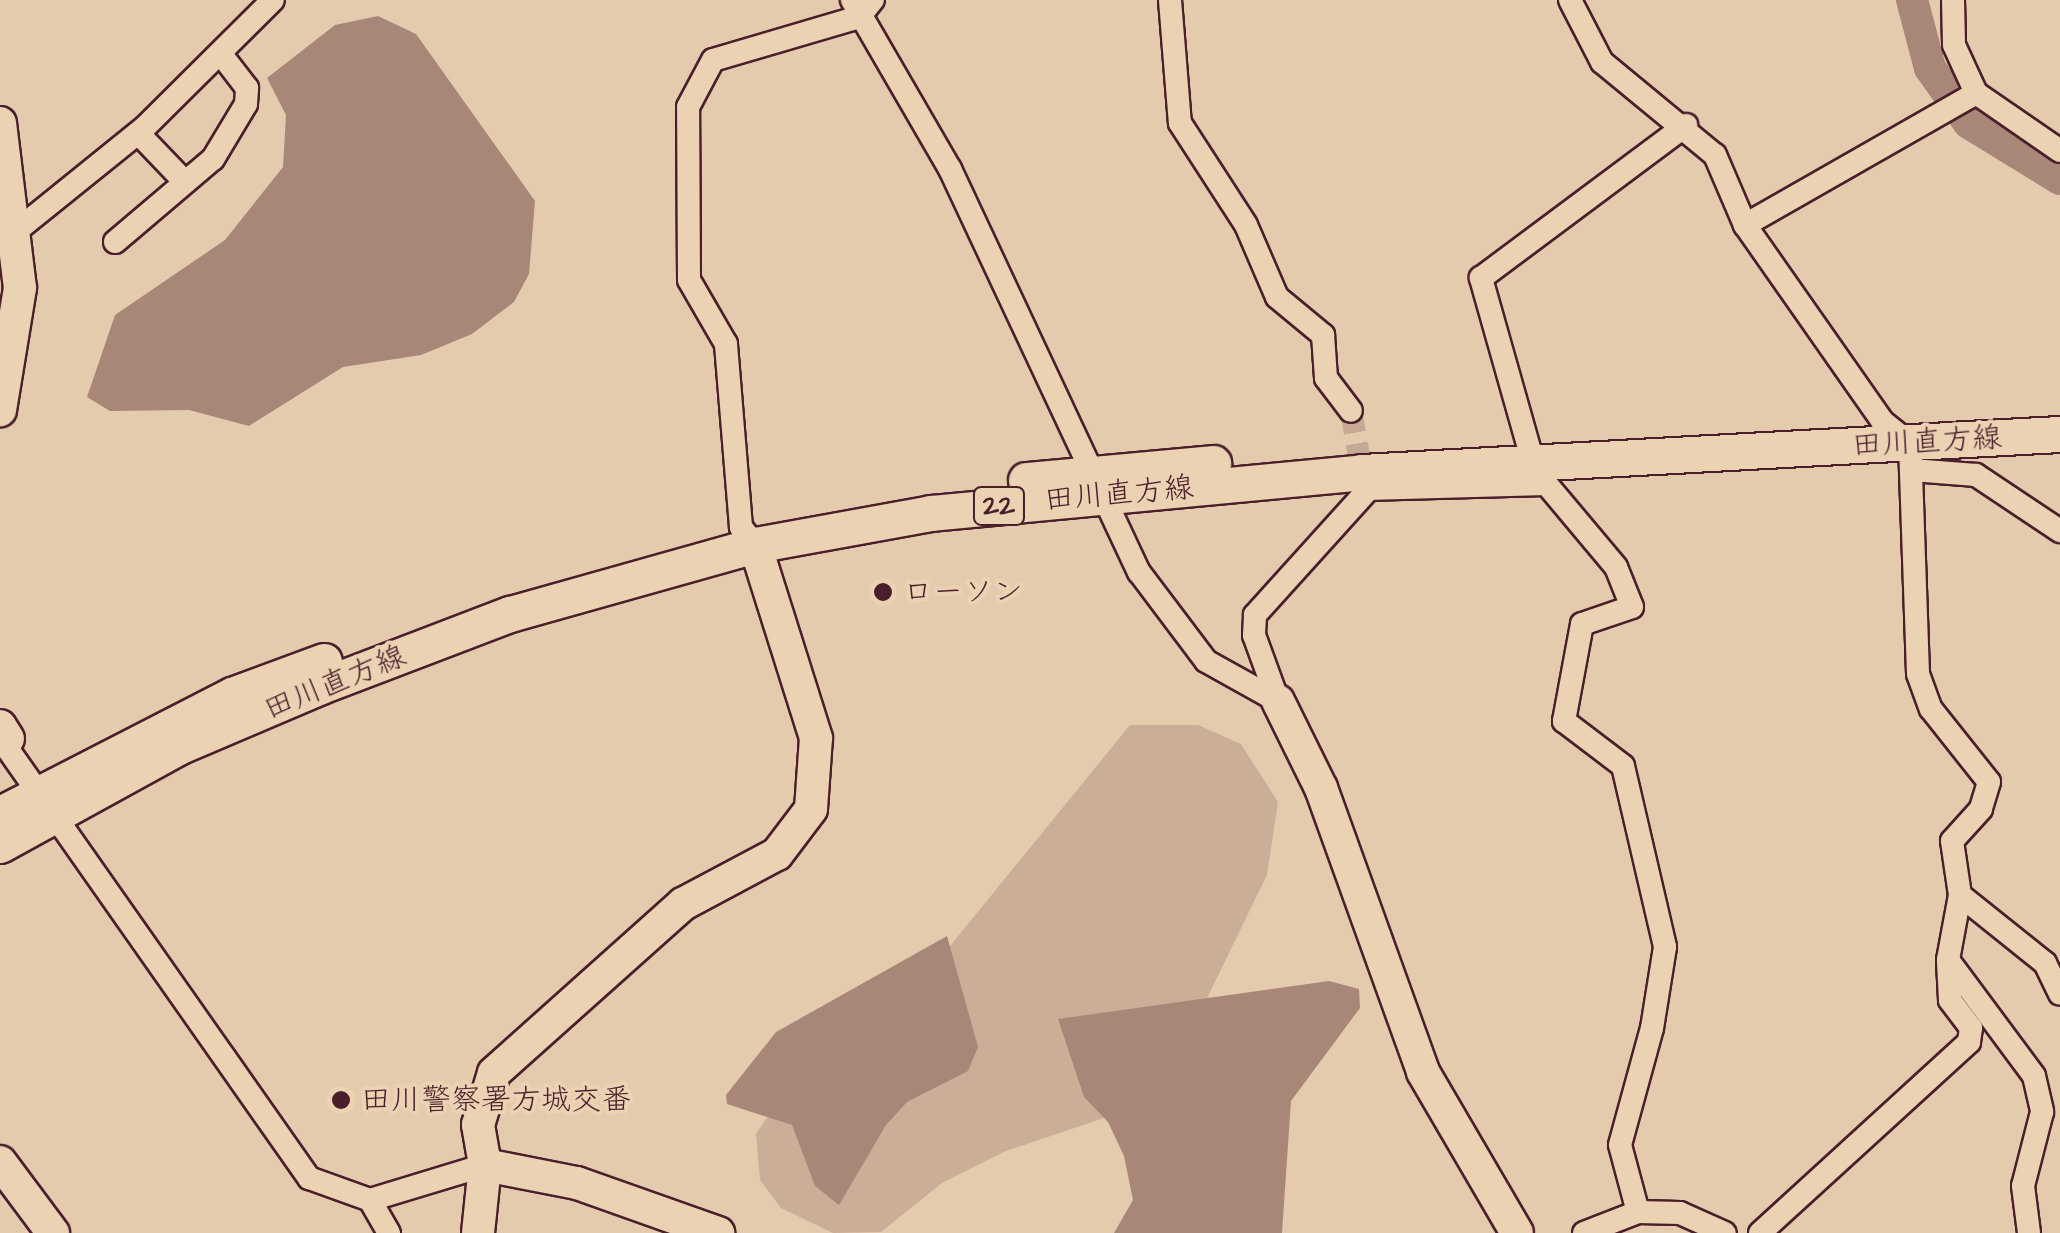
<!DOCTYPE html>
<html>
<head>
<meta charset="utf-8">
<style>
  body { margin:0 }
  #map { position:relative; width:2060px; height:1233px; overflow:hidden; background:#e5cbae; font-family:"Architects Daughter","Klee One",sans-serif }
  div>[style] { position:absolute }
  .green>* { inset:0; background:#cbae98 }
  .water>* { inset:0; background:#a88779 }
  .river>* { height:32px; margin:-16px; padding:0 16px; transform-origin:16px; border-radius:16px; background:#a88779 }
  .street-tunnel>* { height:22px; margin-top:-11px; transform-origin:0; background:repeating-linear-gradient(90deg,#c6a994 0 22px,transparent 0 33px) }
  .roads { filter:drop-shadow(2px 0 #4a1f2b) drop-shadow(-2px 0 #4a1f2b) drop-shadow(0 2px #4a1f2b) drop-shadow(0 -2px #4a1f2b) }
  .street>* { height:22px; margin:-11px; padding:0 11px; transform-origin:11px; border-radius:11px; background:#ebd2b3 }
  .secondary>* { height:32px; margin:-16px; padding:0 16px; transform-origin:16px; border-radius:16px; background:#ebd2b3 }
  .primary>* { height:35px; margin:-17.5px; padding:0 17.5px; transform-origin:17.5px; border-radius:17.5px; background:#ebd2b3 }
  .dots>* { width:28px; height:28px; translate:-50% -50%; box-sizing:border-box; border:5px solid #ebd2b3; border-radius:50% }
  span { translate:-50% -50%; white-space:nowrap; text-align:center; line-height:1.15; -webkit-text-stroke:8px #ebd2b3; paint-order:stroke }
  .shield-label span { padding:2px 8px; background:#ebd2b3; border:2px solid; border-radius:8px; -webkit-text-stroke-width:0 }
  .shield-label { font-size:28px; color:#4a1f2b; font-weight:700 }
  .street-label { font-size:30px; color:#4a1f2b }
  .poi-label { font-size:30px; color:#4a1f2b }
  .left { translate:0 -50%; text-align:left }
</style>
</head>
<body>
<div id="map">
  <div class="green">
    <i style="clip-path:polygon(1130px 725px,1198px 725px,1241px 744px,1278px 802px,1267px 875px,1192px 1029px,1113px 1115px,1006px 1151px,942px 1183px,881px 1232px,833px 1233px,781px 1208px,760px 1180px,756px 1134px,770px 1113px,950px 946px)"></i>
  </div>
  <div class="water">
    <i style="clip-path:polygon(378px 16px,416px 34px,535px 201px,529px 274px,514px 302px,472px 334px,421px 355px,343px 367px,249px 426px,189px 410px,110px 411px,87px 397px,115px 315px,225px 240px,283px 167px,286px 115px,267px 78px,335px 25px)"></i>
    <i style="clip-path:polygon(947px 936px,978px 1047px,968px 1071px,907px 1102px,886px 1125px,839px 1205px,815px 1186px,792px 1125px,727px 1104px,726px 1095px,776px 1032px)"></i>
    <i style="clip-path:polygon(1329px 981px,1359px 989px,1360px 1008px,1291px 1101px,1282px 1233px,1114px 1233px,1133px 1200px,1124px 1156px,1108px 1122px,1084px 1097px,1058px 1019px)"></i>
  </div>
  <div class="river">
    <i style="left:1912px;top:0;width:70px;rotate:75.2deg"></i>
    <i style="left:1930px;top:68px;width:67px;rotate:54.7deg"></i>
    <i style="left:1969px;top:123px;width:107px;rotate:31.6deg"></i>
  </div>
  <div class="street-tunnel">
    <i style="left:1351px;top:411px;width:62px;rotate:79.8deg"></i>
  </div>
  <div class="roads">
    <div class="street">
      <i style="left:852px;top:0;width:195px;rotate:59.9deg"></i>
      <i style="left:950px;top:169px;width:445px;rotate:64.9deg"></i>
      <i style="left:1139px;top:572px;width:111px;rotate:53deg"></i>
      <i style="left:1206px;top:661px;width:82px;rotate:29.1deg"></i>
      <i style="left:1170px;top:0;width:123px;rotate:85.4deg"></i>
      <i style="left:1180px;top:123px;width:121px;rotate:57.1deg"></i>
      <i style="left:1246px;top:225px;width:78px;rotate:66.7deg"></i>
      <i style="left:1277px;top:297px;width:60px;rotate:39.6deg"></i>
      <i style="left:1323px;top:335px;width:43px;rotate:86deg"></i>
      <i style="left:1326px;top:378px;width:41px;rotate:52.9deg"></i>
      <i style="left:1570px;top:0;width:70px;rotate:62.7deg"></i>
      <i style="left:1602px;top:62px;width:146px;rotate:39.5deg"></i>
      <i style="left:1715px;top:155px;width:76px;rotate:66.8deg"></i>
      <i style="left:1745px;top:225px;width:239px;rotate:55deg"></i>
      <i style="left:1882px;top:421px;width:36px;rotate:39deg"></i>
      <i style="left:1910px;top:444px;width:230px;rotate:88deg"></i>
      <i style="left:1918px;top:674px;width:37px;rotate:70deg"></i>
      <i style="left:1931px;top:709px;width:93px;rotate:51.5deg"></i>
      <i style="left:1989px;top:782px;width:28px;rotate:107deg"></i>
      <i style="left:1981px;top:809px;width:43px;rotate:132.2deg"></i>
      <i style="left:1952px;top:841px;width:55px;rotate:81.6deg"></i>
      <i style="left:1960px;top:895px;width:66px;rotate:100.5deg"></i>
      <i style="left:1948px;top:960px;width:144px;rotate:53.4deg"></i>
      <i style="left:2034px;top:1076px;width:37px;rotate:77deg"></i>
      <i style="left:2042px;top:1112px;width:76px;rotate:104.4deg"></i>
      <i style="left:2023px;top:1186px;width:47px;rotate:82.7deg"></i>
      <i style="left:1953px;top:0;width:45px;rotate:88.7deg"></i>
      <i style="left:1954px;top:45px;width:53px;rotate:65.4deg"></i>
      <i style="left:1976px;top:93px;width:102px;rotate:34.6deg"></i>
      <i style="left:138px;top:133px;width:68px;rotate:46.2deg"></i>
      <i style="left:1745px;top:225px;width:266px;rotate:-29.7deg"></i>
      <i style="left:15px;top:232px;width:167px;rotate:-38.9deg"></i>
      <i style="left:145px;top:127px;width:180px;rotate:-44.8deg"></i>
      <i style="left:115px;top:242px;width:128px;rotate:-40.3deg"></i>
      <i style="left:213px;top:159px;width:64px;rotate:-59deg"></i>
      <i style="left:246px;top:104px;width:16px;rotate:-86deg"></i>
      <i style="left:247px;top:88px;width:44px;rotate:-127.6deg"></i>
      <i style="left:1529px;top:448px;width:177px;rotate:-105.8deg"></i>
      <i style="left:1481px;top:278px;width:256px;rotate:-36.7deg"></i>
      <i style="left:1533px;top:468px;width:129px;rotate:50deg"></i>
      <i style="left:1616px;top:567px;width:43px;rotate:68.2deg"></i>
      <i style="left:1632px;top:607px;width:53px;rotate:161.2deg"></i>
      <i style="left:1582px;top:624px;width:99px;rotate:100.5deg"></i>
      <i style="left:1564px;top:721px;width:74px;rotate:37.3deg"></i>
      <i style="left:1623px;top:766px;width:186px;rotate:76.9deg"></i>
      <i style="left:1665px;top:947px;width:82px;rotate:99.1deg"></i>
      <i style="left:1652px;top:1028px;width:121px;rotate:105.3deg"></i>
      <i style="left:1620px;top:1145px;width:69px;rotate:75deg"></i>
      <i style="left:1638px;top:1212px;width:42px;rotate:1.4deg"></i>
      <i style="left:1680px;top:1213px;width:49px;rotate:24deg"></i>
      <i style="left:1912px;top:470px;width:64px;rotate:4.5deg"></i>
      <i style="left:1976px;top:475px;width:101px;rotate:33.7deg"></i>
      <i style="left:755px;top:545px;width:23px;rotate:-128deg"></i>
      <i style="left:741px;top:527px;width:184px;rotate:-94.7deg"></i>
      <i style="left:726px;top:344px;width:74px;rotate:-120deg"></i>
      <i style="left:689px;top:280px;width:173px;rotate:-90.3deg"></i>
      <i style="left:688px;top:107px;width:53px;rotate:-62deg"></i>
      <i style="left:713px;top:60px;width:152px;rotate:-16.4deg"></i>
      <i style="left:859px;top:17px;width:22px;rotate:-51deg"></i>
      <i style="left:1278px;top:701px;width:70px;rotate:-110deg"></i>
      <i style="left:1254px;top:635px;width:20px;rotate:-87deg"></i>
      <i style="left:1255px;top:615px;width:170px;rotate:-47.9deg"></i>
      <i style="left:1369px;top:489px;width:175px;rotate:-1.6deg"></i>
      <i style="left:0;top:738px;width:538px;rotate:54.92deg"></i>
      <i style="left:309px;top:1178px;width:65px;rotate:19.8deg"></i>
      <i style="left:370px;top:1200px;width:120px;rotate:-16.9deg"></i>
      <i style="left:1960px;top:895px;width:109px;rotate:38.7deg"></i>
      <i style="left:2045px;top:963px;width:34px;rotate:64deg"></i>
      <i style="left:370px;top:1200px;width:38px;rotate:60deg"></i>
      <i style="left:1584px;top:1233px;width:58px;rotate:-21.3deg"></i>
      <i style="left:1760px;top:1233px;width:283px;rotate:-42.4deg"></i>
      <i style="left:1969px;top:1042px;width:14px;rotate:-82deg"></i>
      <i style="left:1971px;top:1028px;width:35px;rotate:-127deg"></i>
      <i style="left:1950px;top:1000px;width:36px;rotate:-93deg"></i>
    </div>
    <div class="secondary">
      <i style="left:0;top:123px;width:166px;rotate:83.1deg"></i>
      <i style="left:20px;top:288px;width:124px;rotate:99.3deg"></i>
      <i style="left:1278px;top:701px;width:97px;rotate:63.7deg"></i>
      <i style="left:1321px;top:788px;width:302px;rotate:70.2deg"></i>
      <i style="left:1423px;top:1072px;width:186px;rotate:59.7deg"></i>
      <i style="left:0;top:726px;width:15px;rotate:58deg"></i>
      <i style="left:0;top:1162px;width:89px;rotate:53.3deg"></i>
      <i style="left:485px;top:1165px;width:94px;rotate:11.1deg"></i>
      <i style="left:577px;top:1183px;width:150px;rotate:19.5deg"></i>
      <i style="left:478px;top:1233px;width:68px;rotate:-84.1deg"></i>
      <i style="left:485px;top:1165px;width:41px;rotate:-99.9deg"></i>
      <i style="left:478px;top:1125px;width:54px;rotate:-72.9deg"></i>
      <i style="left:494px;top:1073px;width:254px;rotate:-41.8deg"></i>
      <i style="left:683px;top:904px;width:106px;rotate:-28deg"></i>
      <i style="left:777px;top:854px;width:56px;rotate:-52.9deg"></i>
      <i style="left:811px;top:809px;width:71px;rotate:-86deg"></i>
      <i style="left:816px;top:738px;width:202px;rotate:-107.5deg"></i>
    </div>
    <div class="primary">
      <i style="left:1026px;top:480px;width:188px;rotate:-5.2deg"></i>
      <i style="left:0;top:814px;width:261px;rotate:-27.2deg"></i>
      <i style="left:232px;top:695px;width:98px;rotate:-20.3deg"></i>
      <i style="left:0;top:845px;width:203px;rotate:-28.8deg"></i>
      <i style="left:178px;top:747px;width:155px;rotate:-23.1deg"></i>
      <i style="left:321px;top:686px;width:202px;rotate:-20.9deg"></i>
      <i style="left:510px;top:614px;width:255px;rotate:-15.7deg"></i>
      <i style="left:755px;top:545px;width:179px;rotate:-10.3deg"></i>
      <i style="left:931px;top:513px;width:433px;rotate:-5.4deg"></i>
      <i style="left:1362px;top:472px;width:699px;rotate:-3.12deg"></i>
    </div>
  </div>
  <div class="dots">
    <i style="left:883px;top:592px;background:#4a1f2b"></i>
    <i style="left:341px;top:1100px;background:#4a1f2b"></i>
  </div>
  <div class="shield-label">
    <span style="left:999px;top:506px">22</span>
  </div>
  <div class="street-label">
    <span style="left:1927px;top:442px;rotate:-3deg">田川直方線</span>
    <span style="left:1119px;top:494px;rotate:-5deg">田川直方線</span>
    <span style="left:335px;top:683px;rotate:-22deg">田川直方線</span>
  </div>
  <div class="poi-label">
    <span class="left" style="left:903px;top:592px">ローソン</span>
    <span class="left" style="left:361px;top:1100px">田川警察署方城交番</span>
  </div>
</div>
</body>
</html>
